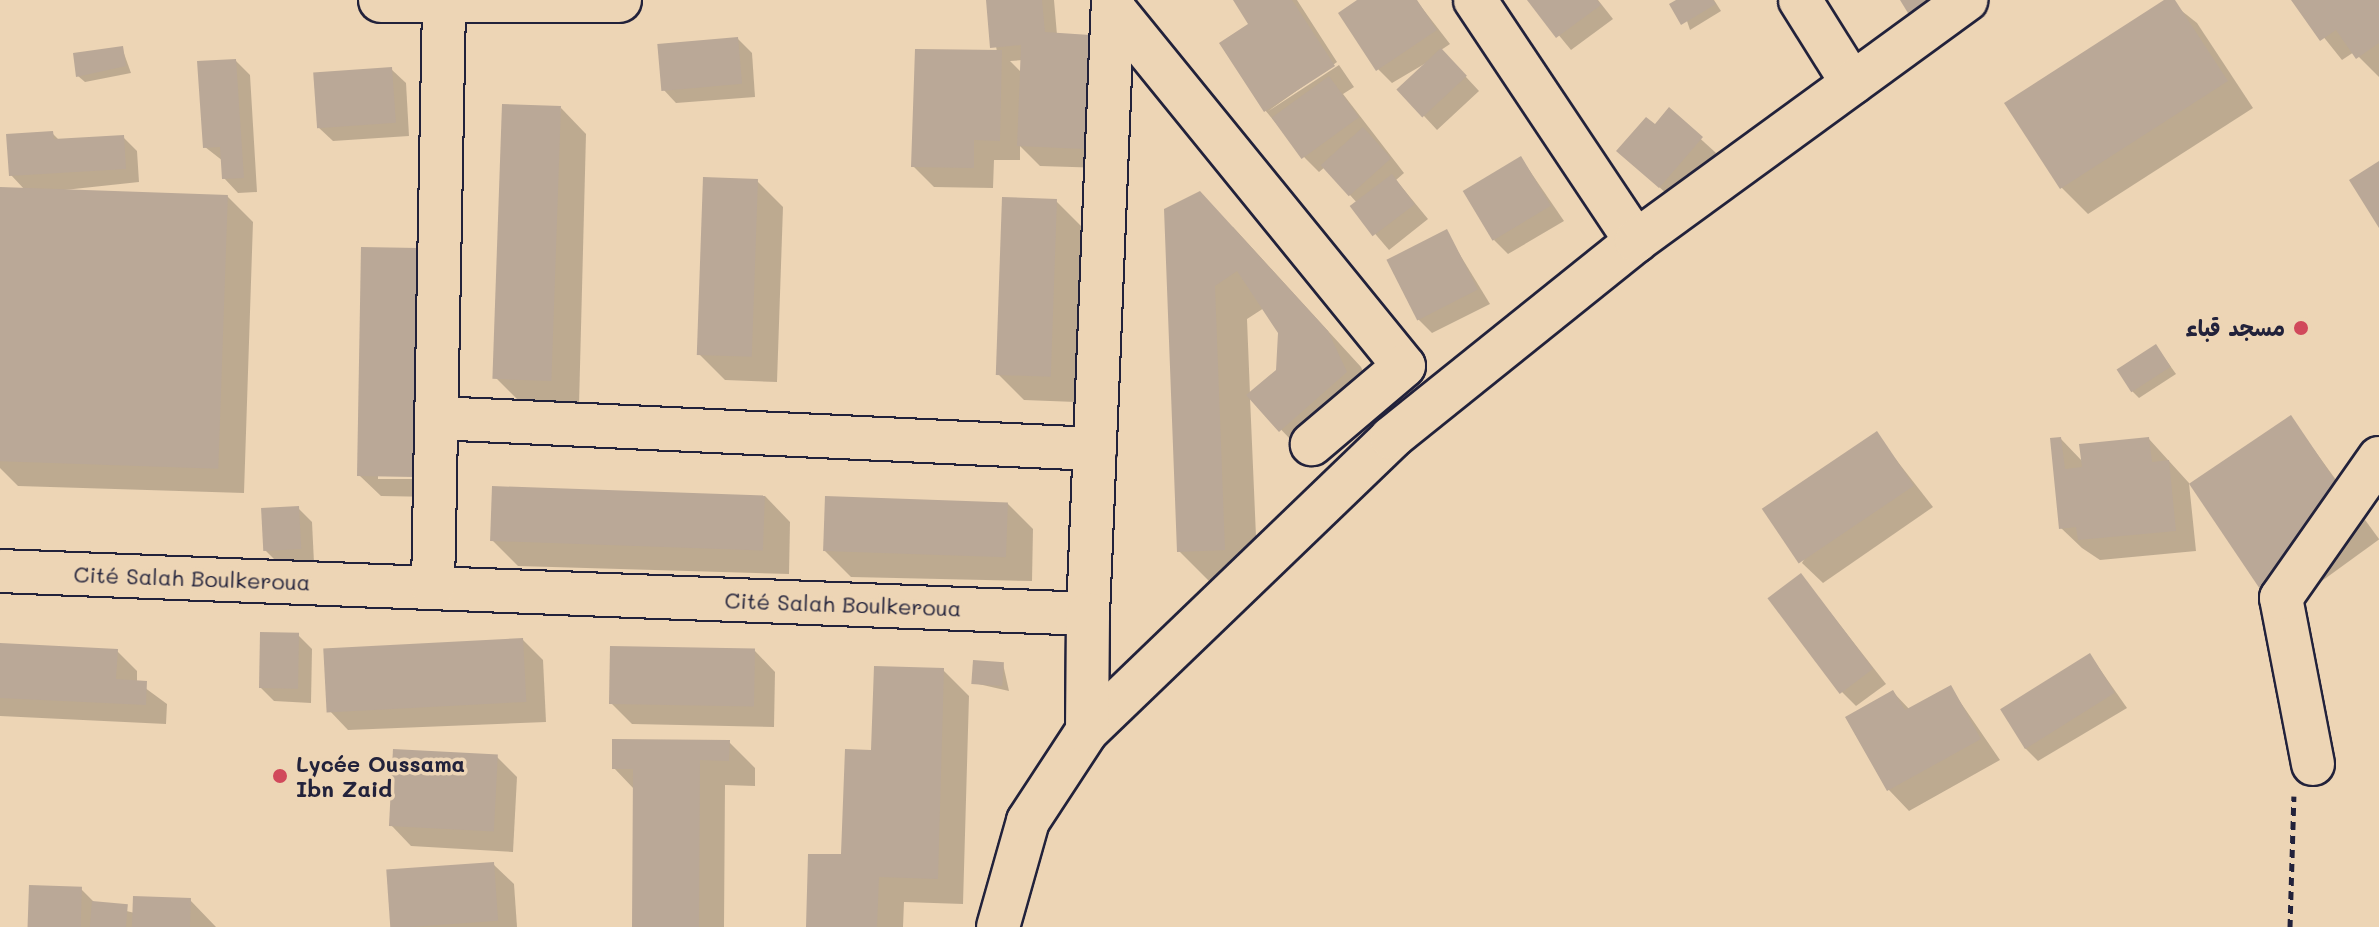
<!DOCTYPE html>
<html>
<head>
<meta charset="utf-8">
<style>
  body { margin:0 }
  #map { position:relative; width:2379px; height:927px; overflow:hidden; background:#edd5b5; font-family:Mali,"Playpen Sans Arabic",sans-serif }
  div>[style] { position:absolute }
  .shadow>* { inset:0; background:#0003; transform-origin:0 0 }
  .building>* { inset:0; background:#baa897; transform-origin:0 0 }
  .path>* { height:5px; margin-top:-2.5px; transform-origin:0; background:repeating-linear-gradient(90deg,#22223b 0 8px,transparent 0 14px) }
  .roads { filter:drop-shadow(2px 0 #22223b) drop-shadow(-2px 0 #22223b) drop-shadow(0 2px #22223b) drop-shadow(0 -2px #22223b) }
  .minor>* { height:42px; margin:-21px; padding:0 21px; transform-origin:21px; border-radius:21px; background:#edd5b5 }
  .trunk>* { height:44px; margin:-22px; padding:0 22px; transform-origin:22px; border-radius:22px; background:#edd5b5 }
  .dots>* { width:22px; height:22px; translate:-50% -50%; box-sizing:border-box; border:4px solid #edd5b5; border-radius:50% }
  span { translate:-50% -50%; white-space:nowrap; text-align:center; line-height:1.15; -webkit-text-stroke:7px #edd5b5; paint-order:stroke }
  .poi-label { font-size:22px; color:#22223b; font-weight:700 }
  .right { translate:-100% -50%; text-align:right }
  .left { translate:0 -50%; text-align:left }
  .street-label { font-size:22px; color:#22223b }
</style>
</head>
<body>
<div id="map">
  <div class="shadow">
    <i style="clip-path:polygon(evenodd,988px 0,1054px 0,1057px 35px,1089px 36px,1109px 57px,1104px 168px,1040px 166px,1020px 146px,1020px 160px,994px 160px,993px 188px,934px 187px,913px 166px,997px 52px,988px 0,1023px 60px,1022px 73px,1010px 61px,1023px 60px)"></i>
    <i style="clip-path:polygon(1235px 0,1297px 0,1337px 62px,1267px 112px,1339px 65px,1354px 87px,1343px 94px,1404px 173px,1396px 180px,1428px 219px,1389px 250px,1353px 208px,1358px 204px,1325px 167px,1319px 172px,1305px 158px,1265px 110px,1251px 24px)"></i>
    <i style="clip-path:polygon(1361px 0,1416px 0,1450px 44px,1441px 50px,1479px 91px,1437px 130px,1399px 89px,1431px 60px,1392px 83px,1378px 69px)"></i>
    <i style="clip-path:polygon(1530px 0,1598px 0,1613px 19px,1571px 50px)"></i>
    <i style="clip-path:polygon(1680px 0,1714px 0,1721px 11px,1690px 30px)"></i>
    <i style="clip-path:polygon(2168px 0,2197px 23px,2253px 108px,2088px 214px,2062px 188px,2007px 103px)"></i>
    <i style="clip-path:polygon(2294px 0,2379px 0,2379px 77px,2354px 52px,2342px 60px)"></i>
    <i style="clip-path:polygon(738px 39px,752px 53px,755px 97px,676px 103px,662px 88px)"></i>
    <i style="clip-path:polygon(122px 48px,131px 73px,85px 82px,78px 76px)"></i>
    <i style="clip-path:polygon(236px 61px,250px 75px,257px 192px,238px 193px,224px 178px,223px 161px,205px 147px)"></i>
    <i style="clip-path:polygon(391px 69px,406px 83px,409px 136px,333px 141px,318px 127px)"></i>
    <i style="clip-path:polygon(561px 108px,586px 134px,579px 406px,522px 404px,496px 378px)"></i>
    <i style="clip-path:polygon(1669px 110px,1716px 153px,1675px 201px,1633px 164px)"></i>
    <i style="clip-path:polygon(52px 133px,60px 141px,123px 137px,137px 151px,139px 182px,55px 191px,227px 196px,253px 222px,244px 493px,18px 486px,0 468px,0 221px,25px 190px,11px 175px)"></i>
    <i style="clip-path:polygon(1521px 158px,1564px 221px,1508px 254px,1494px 240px)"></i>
    <i style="clip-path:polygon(757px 181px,783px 207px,777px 382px,725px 380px,699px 354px)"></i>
    <i style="clip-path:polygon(1056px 201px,1082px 227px,1076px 402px,1024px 400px,998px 374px)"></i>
    <i style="clip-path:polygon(evenodd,1166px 210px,1233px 227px,1361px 367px,1379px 406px,1314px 464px,1250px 397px,1258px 583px,1212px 584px,1179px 551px,1166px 210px,1264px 308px,1280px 332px,1278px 370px,1250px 394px,1247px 319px,1264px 308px)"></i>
    <i style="clip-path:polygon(1446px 232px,1490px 304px,1432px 333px,1418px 319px)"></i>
    <i style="clip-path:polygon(evenodd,417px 250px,438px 271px,435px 497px,381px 496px,360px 476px,417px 250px,378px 475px,425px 475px,425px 479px,378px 479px,378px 475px)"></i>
    <i style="clip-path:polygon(2156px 346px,2176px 374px,2139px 398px,2132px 391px)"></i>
    <i style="left:2291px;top:418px;width:150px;height:119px;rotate:54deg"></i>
    <i style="clip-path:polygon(1876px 434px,1933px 507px,1823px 583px,1802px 563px)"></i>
    <i style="clip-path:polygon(2061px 439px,2083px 462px,2149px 439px,2189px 483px,2196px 551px,2100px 560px,2082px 548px,2061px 528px)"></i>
    <i style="clip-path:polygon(765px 496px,790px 522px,789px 574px,518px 566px,492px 540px)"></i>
    <i style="clip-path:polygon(1007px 503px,1033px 529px,1032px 581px,851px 577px,825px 551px)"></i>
    <i style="clip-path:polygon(298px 508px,312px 522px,314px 563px,279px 564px,265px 550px)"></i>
    <i style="clip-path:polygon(1801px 575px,1886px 684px,1856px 706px,1842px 692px)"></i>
    <i style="clip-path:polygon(298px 635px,312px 649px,311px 703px,274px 701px,260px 687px)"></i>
    <i style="clip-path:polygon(523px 640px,543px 660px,546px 722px,348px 730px,328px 709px)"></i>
    <i style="clip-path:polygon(0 645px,117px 651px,137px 671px,137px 682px,167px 704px,166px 724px,0 716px)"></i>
    <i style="clip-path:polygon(755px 651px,775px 672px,774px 727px,632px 724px,611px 703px)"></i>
    <i style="clip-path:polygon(2090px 655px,2127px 708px,2038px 761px,2024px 747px)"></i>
    <i style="clip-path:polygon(1003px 664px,1009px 691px,974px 683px)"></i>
    <i style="clip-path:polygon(943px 670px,969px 696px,963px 904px,904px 902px,903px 927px,808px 927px,843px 856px,873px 752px)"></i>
    <i style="clip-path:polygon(1950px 687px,2000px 760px,1909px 811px,1889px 790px,1893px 692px,1910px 710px)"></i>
    <i style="clip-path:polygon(729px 742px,755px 768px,755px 786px,725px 785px,724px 927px,633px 927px,634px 789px,614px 768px)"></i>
    <i style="clip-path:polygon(497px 757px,517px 777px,513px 852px,411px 846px,391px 825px)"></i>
    <i style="clip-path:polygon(493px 864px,514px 884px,517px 927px,392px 927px,388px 871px)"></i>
    <i style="clip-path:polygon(81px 889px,96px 904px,135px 913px,190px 900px,216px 927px,30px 927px)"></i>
  </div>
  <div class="building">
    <i style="clip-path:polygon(986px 0,1042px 0,1045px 32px,1090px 35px,1084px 149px,1017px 146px,1021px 45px,990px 48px)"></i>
    <i style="clip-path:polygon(1233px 0,1292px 0,1335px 66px,1264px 112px,1219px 43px,1248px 24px)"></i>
    <i style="clip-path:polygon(1357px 0,1417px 0,1437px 30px,1376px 71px,1338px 13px)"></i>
    <i style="clip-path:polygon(1527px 0,1597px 0,1601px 5px,1556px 38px)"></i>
    <i style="clip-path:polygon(1676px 0,1713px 0,1716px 4px,1681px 25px,1669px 4px)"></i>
    <i style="clip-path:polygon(1900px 0,1948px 0,1919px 31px)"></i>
    <i style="clip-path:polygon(2164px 0,2175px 0,2228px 81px,2060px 189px,2004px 103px)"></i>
    <i style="clip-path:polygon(2291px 0,2379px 0,2379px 43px,2356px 59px,2336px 30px,2320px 41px)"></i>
    <i style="left:738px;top:37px;width:47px;height:81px;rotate:85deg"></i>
    <i style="clip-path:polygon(123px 46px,126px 66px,76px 77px,73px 53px)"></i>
    <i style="left:1441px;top:48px;width:38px;height:61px;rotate:47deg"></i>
    <i style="clip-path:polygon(915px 49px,1002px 50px,1000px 141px,974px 140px,974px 168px,911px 167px)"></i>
    <i style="clip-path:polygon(236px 59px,244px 178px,222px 179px,220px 147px,203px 148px,197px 61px)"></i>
    <i style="left:392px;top:67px;width:56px;height:79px;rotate:86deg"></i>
    <i style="left:1329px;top:76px;width:51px;height:71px;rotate:54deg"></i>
    <i style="left:502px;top:104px;width:59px;height:275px;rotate:2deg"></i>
    <i style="clip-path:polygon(1669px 107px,1703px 137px,1659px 188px,1616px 151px,1646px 117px,1655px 124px)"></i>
    <i style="left:1363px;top:127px;width:42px;height:57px;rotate:48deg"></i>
    <i style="clip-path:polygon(53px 131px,54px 139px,124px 135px,126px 169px,9px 176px,6px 134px)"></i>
    <i style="left:1521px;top:156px;width:58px;height:68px;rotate:59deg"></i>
    <i style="clip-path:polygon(2379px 161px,2379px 228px,2349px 180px)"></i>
    <i style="left:1392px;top:174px;width:38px;height:53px;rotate:53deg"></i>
    <i style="left:703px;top:177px;width:55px;height:178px;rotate:2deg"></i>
    <i style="left:0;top:187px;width:228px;height:274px;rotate:2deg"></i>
    <i style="clip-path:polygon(1200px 191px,1328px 331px,1347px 372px,1279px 432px,1246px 395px,1276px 370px,1278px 333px,1237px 271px,1215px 286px,1225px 550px,1177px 552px,1164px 209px)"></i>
    <i style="left:1002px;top:197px;width:55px;height:178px;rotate:2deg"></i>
    <i style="left:1447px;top:229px;width:68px;height:68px;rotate:63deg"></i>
    <i style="left:361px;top:247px;width:57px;height:229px;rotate:1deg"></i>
    <i style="left:2156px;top:344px;width:27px;height:47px;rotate:57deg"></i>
    <i style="left:2291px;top:415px;width:125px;height:123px;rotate:56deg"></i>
    <i style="left:1877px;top:431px;width:66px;height:139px;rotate:56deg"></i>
    <i style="clip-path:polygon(2061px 437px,2065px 469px,2082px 467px,2079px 444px,2149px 437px,2152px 462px,2169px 460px,2176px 531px,2078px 540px,2076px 527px,2059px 529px,2050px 438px)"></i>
    <i style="left:492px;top:486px;width:273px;height:55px;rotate:2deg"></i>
    <i style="left:825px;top:496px;width:183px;height:55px;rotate:2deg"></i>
    <i style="left:299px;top:506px;width:43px;height:38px;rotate:87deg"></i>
    <i style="left:1801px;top:573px;width:120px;height:42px;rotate:53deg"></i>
    <i style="left:260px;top:632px;width:39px;height:56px;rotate:1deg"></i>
    <i style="left:523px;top:638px;width:64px;height:200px;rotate:87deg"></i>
    <i style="clip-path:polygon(0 643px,118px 649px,116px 679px,147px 681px,146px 705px,0 698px)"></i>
    <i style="left:610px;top:646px;width:145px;height:58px;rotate:1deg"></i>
    <i style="left:2090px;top:653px;width:47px;height:106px;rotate:58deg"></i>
    <i style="left:973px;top:660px;width:31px;height:24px;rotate:4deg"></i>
    <i style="clip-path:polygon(874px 666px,944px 668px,938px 879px,879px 877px,877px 927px,806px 927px,808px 854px,841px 854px,845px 749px,871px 750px)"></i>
    <i style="clip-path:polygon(1951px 685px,1981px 739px,1887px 791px,1845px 717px,1893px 690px,1905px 710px)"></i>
    <i style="clip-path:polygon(612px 739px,730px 740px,729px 761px,700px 760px,699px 927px,632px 927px,633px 769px,612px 769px)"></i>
    <i style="left:393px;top:749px;width:105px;height:77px;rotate:3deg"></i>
    <i style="left:494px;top:862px;width:59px;height:108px;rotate:86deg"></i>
    <i style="left:29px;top:885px;width:53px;height:42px;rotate:2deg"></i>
    <i style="left:133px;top:896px;width:58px;height:31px;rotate:2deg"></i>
    <i style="left:92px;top:901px;width:36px;height:26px;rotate:5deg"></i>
  </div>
  <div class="path">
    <i style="left:2290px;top:927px;width:131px;rotate:-88.3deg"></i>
  </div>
  <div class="roads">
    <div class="minor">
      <i style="left:1475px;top:0;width:290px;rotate:56.3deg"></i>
      <i style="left:1800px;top:0;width:98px;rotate:57.9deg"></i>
      <i style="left:1113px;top:8px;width:461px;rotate:50.9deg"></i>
      <i style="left:1404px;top:366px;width:121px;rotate:139.7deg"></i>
      <i style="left:437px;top:418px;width:659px;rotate:2.7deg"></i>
      <i style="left:0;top:571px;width:1089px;rotate:2.26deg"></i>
      <i style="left:1088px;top:614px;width:615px;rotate:-87.67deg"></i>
      <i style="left:433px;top:588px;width:583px;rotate:-88.92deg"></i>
      <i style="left:1087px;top:731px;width:422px;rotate:-43.9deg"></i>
      <i style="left:1391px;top:438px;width:314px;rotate:-38.8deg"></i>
      <i style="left:1636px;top:241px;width:409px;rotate:-36.1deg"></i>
      <i style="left:2313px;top:764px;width:169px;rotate:-100.9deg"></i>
      <i style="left:2281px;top:598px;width:171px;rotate:-55deg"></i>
      <i style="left:998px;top:927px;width:110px;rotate:-74.2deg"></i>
      <i style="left:1028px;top:821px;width:108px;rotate:-56.8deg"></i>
      <i style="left:1087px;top:731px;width:117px;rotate:-89.5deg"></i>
    </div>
    <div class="trunk">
      <i style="left:381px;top:0;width:238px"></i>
    </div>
  </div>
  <div class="dots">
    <i style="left:2301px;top:328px;background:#d1495b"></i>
    <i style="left:280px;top:776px;background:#d1495b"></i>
  </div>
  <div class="poi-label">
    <span class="right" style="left:2285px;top:328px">مسجد قباء</span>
    <span class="left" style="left:296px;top:776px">Lycée Oussama<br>Ibn Zaid</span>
  </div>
  <div class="street-label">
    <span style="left:192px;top:578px;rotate:2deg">Cité Salah Boulkeroua</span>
    <span style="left:843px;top:604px;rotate:2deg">Cité Salah Boulkeroua</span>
  </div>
</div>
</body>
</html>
